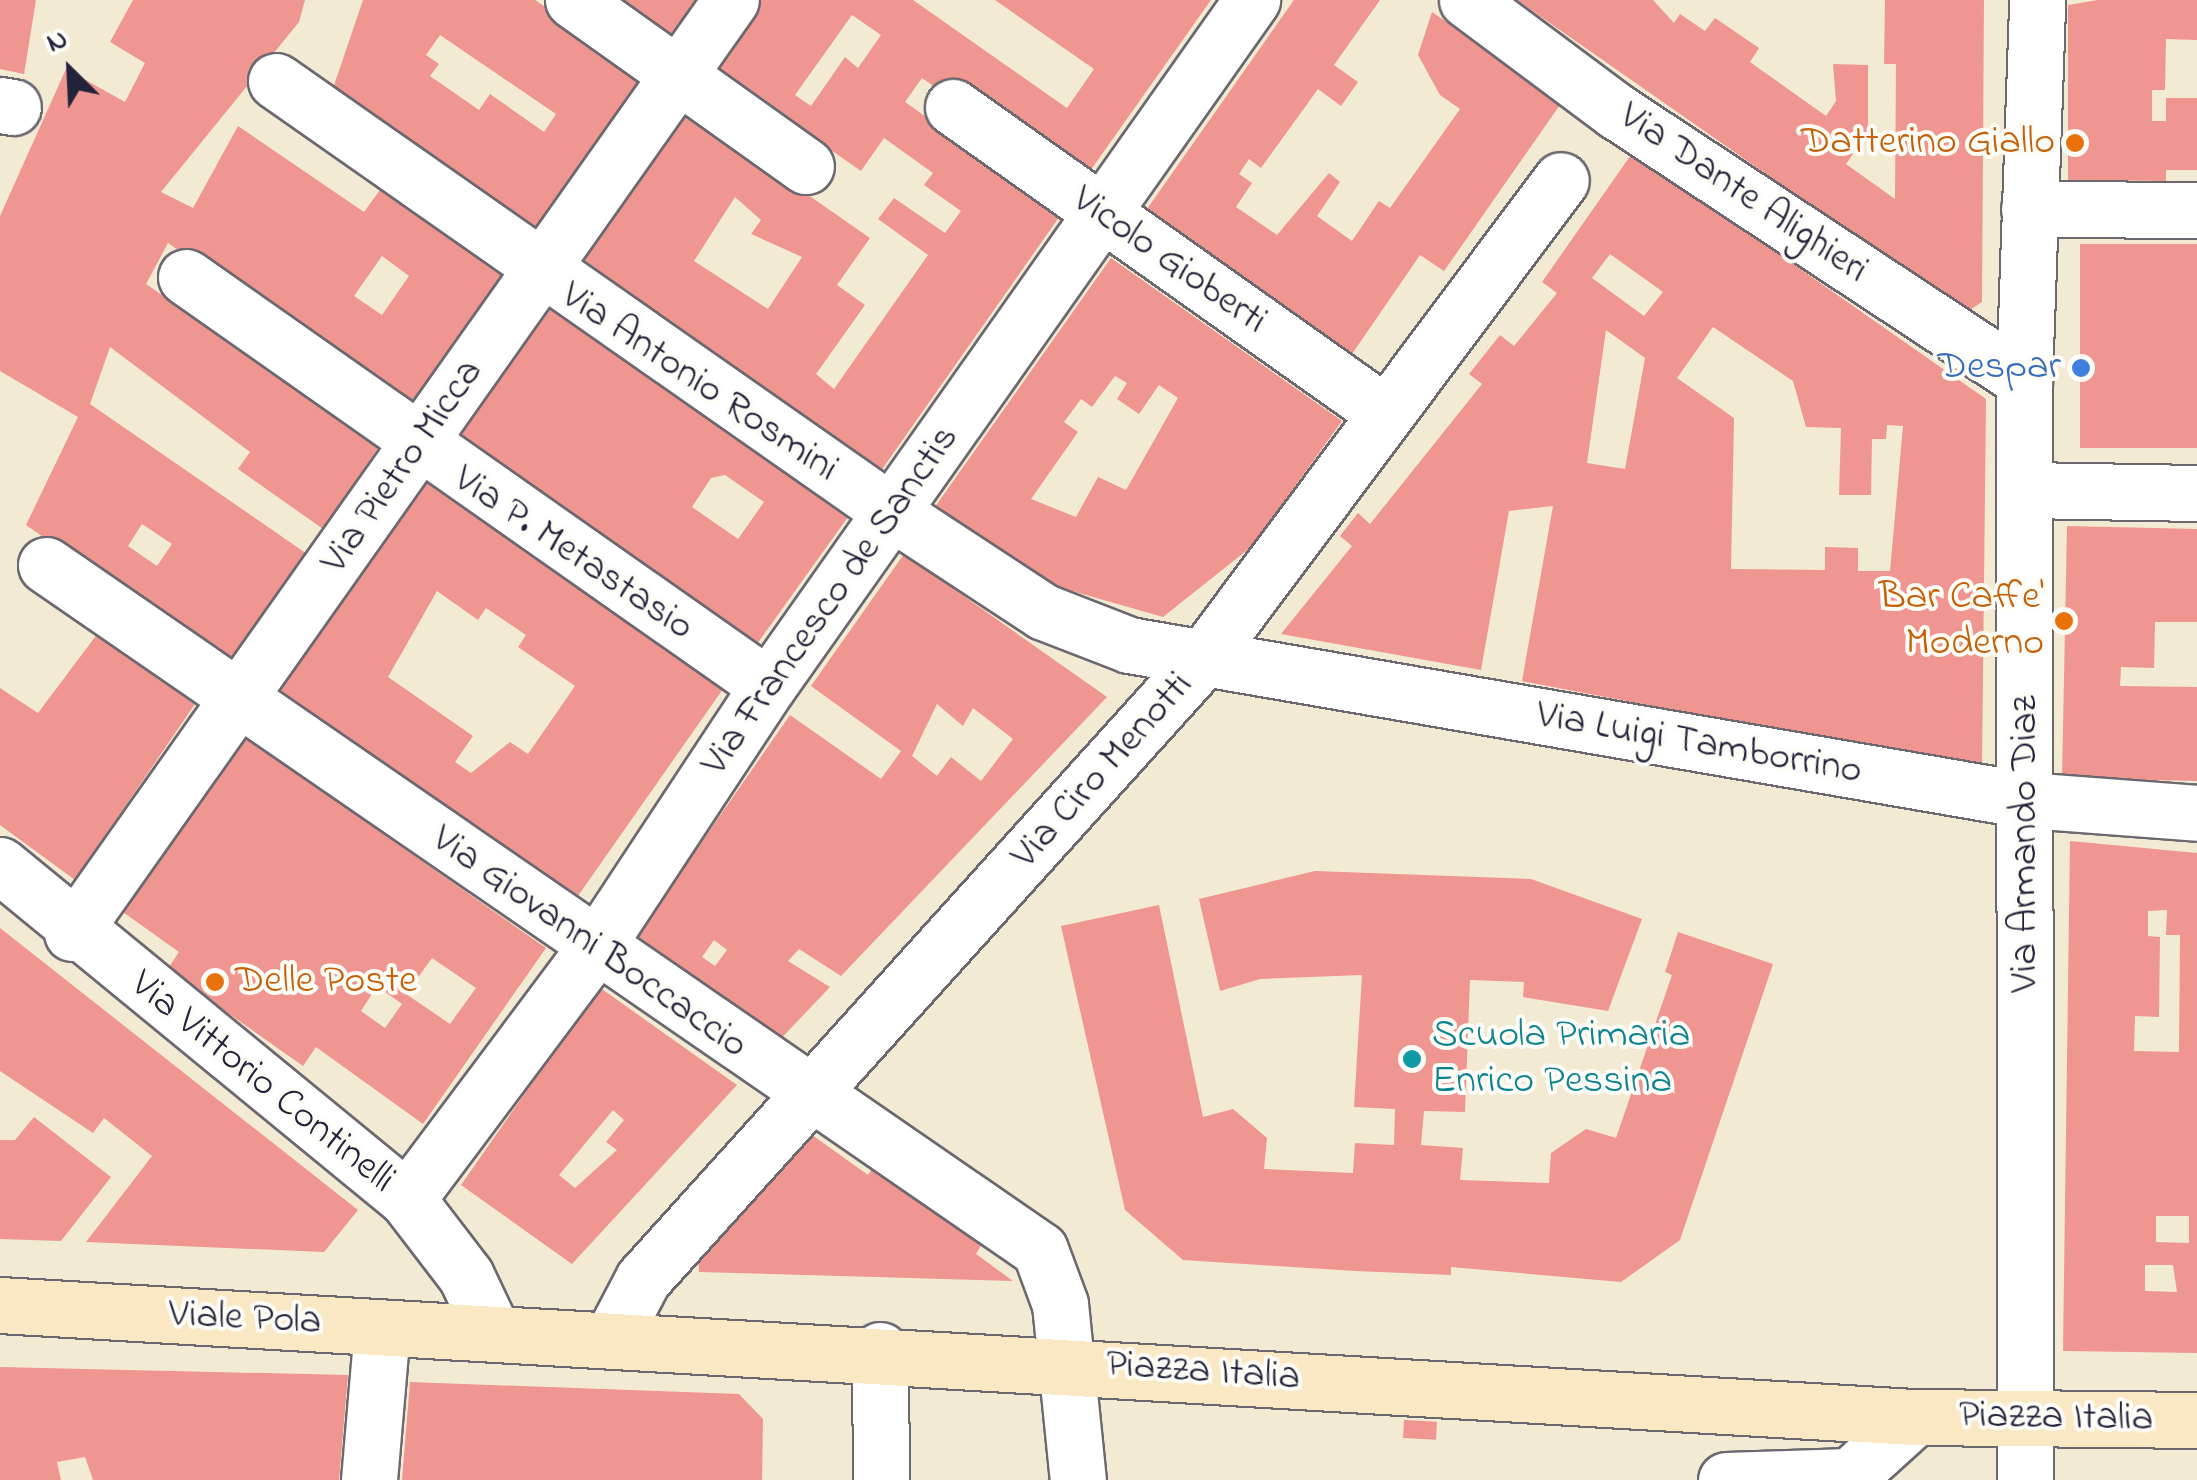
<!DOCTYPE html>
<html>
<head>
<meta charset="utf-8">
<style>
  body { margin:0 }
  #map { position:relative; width:2197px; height:1480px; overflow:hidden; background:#f2ead3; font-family:"Indie Flower",sans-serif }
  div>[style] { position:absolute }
  .building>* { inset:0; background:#f09691; transform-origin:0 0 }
  .roads { filter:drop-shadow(2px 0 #6b6870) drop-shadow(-2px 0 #6b6870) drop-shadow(0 2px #6b6870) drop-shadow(0 -2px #6b6870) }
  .street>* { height:55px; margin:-27.5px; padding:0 27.5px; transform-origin:27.5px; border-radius:27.5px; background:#fff }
  .secondary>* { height:55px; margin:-27.5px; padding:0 27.5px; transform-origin:27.5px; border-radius:27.5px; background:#fae7c3 }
  .dots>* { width:28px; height:28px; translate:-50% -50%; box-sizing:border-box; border:5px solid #fdfcf7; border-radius:50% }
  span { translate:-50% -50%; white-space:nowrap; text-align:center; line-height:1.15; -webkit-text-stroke:8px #fdfcf7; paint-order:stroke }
  .food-label { font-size:40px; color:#c56008 }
  .right { translate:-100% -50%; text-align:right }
  .left { translate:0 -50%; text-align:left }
  .street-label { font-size:40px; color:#22223b }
  .shop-label { font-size:40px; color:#366cbe }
  .culture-label { font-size:40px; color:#0d838f }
  .north { position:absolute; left:20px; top:20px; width:100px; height:100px; -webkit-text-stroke:8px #fdfcf7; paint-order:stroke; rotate:336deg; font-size:28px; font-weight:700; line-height:40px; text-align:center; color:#22223b }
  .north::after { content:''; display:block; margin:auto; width:35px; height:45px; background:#22223b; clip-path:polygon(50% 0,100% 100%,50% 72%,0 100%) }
</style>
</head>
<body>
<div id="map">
  <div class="building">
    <i style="clip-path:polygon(0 0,36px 0,24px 74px,0 69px)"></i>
    <i style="clip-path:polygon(evenodd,133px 0,305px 0,299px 22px,161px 192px,193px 208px,238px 126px,364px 212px,380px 190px,503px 274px,410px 410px,168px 243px,146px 284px,380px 445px,323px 529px,238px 469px,250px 452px,110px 347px,90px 404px,307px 554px,230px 666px,26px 525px,78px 417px,0 371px,0 216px,66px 69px,125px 102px,145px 63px,110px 42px,133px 0,382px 256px,409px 276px,382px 315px,354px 296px,382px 256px,133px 0,142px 524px,172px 544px,157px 566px,128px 546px,142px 524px)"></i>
    <i style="clip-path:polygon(evenodd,363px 0,535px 0,645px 75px,531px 243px,328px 103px,363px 0,440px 35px,556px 114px,544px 132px,490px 94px,479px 110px,430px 76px,439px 64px,426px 55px,440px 35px)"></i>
    <i style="clip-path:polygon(624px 0,701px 0,675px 37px)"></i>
    <i style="clip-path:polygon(evenodd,755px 0,913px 0,1067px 108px,1094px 69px,995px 0,1211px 0,1078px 188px,1024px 149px,1037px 130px,1021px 119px,1008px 138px,922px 78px,905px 102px,1062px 213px,871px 485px,567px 272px,683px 108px,870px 238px,837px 285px,865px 305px,816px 374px,834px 389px,928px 255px,878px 219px,894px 198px,945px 233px,961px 211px,924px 185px,933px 173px,884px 138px,861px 171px,709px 65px,755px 0,852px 15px,881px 35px,858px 68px,845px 57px,811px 106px,795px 95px,852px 15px,755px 0,735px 197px,761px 220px,751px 234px,802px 257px,768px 309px,694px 261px,735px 197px)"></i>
    <i style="clip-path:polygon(1294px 0,1380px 0,1334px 65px,1358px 82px,1341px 106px,1318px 89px,1261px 168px,1249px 159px,1239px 174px,1252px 183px,1236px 207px,1277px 235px,1329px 173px,1340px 182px,1317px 216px,1352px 241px,1379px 201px,1390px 208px,1460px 109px,1440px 95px,1418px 55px,1432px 12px,1562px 102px,1444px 271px,1420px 255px,1341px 370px,1135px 226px)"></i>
    <i style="clip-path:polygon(1517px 0,1653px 0,1674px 23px,1680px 14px,1705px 31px,1715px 18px,1759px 48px,1750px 62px,1826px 116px,1836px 101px,1833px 64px,1868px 65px,1868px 132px,1846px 164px,1895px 199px,1896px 64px,1884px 64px,1885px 0,1984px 0,1982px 302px,1965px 313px)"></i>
    <i style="clip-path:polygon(2098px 0,2197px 0,2197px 40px,2166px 39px,2165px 90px,2152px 90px,2152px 121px,2166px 121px,2166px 98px,2197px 98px,2197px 170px,2166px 170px,2166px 181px,2068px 180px,2068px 5px)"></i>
    <i style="clip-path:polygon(evenodd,1633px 152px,1986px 399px,1982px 769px,1522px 681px,1553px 506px,1509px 511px,1481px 670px,1281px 634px,1352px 546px,1340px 536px,1358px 513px,1370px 524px,1482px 384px,1469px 374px,1500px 335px,1514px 346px,1557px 293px,1542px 282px,1633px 152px,1610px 254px,1663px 292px,1644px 316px,1592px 278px,1610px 254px,1633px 152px,1713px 327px,1793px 381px,1806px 427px,1841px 428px,1839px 495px,1871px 495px,1872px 439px,1886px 439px,1887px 425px,1903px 426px,1890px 571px,1858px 571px,1858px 548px,1825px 547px,1825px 570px,1731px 569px,1734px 418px,1677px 378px,1713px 327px,1633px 152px,1606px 330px,1645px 358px,1625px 469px,1587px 463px,1606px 330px)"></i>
    <i style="left:2080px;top:244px;width:117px;height:204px"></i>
    <i style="clip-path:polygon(evenodd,1111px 258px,1342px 421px,1251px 547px,1163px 617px,991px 568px,925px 521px,1111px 258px,1115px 376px,1127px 383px,1117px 399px,1139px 414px,1159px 385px,1178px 398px,1126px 490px,1098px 477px,1076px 517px,1031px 499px,1078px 432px,1064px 422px,1081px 399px,1092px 407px,1115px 376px)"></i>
    <i style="clip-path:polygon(evenodd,547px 304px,848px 517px,752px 651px,451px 438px,547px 304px,725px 475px,764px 502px,738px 539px,692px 507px,711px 478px,725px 475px)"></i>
    <i style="clip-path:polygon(evenodd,423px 478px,723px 689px,573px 903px,272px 692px,423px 478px,437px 591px,478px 620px,486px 608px,526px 635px,518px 647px,575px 686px,528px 754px,510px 742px,471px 773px,455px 762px,473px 736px,388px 677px,437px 591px)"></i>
    <i style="clip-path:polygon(2067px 526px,2197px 529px,2197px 622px,2155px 622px,2154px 668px,2121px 667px,2120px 686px,2197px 687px,2197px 781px,2062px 778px)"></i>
    <i style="clip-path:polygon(evenodd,904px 554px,1107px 697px,841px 976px,799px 949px,788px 961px,830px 987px,774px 1046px,630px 945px,790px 715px,881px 779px,901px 751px,811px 686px,904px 554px,937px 704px,963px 726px,973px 708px,1013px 739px,981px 781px,951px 757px,937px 776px,912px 756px,937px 704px,904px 554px,714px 940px,727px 950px,715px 966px,702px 957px,714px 940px)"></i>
    <i style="clip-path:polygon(98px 633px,197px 701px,75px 880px,0 825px,0 688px,38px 713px)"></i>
    <i style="clip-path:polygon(evenodd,242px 735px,546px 948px,423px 1124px,316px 1047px,303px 1066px,167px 970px,179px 952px,120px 910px,242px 735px,432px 958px,476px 988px,450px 1024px,406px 994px,432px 958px,242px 735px,377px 986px,402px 1004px,385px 1028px,361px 1011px,377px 986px)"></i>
    <i style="clip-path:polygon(evenodd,2070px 841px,2197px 853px,2197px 1353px,2063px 1351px,2070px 841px,2167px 910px,2166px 935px,2180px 935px,2179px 1052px,2134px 1051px,2135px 1016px,2159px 1017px,2160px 937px,2148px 936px,2148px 911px,2167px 910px,2070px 841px,2156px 1216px,2189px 1216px,2189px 1243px,2156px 1242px,2156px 1216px,2070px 841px,2145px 1265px,2173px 1265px,2177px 1292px,2145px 1291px,2145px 1265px)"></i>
    <i style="clip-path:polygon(1315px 871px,1531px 879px,1642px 919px,1608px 1011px,1523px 997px,1524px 982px,1470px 980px,1465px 1112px,1424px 1111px,1421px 1145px,1463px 1148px,1460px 1180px,1549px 1183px,1551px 1153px,1586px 1129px,1616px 1138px,1672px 975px,1665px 972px,1678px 932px,1773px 964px,1680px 1240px,1621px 1282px,1451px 1267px,1451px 1275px,1355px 1271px,1183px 1260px,1125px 1210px,1061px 926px,1159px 905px,1203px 1117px,1233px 1109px,1267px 1138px,1264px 1169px,1353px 1173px,1355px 1143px,1394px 1145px,1395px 1109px,1354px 1107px,1362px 975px,1260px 979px,1220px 991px,1199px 899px)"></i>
    <i style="clip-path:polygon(0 928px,358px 1210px,324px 1252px,86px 1242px,152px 1156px,104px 1118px,93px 1133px,0 1071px)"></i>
    <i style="clip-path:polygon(evenodd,599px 987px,737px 1085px,572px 1264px,461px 1185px,599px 987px,613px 1110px,624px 1120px,606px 1142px,617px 1150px,575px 1188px,559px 1175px,613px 1110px)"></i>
    <i style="clip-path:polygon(34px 1117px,111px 1177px,61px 1241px,0 1239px,0 1140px,15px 1140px)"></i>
    <i style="clip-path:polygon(808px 1132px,868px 1175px,875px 1164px,982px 1244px,976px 1254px,1013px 1281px,699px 1272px,698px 1253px)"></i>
    <i style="clip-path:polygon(0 1367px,348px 1375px,339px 1480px,93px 1480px,85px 1457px,57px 1462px,61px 1480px,0 1480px)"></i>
    <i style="clip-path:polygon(410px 1382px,739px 1394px,763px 1419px,762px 1480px,402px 1480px)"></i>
    <i style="left:1404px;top:1420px;width:33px;height:18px;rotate:3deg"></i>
  </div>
  <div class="roads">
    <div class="street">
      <i style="left:573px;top:0;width:286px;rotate:35.5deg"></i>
      <i style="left:1467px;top:0;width:186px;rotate:36.7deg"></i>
      <i style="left:1616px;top:111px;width:489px;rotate:33.4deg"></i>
      <i style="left:276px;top:81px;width:750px;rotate:35deg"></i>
      <i style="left:890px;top:511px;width:184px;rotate:33.3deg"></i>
      <i style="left:1044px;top:612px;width:91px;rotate:21.2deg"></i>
      <i style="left:1129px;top:645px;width:910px;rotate:9.8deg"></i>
      <i style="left:2026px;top:800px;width:171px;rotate:4.3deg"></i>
      <i style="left:0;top:105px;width:13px;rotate:9deg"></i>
      <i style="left:953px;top:107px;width:529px;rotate:35.31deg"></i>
      <i style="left:2029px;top:209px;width:168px;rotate:0.3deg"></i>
      <i style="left:186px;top:277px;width:711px;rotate:35.1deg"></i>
      <i style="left:2026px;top:490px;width:171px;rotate:1deg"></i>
      <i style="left:46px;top:565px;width:1207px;rotate:34.57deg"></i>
      <i style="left:1040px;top:1250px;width:58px;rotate:69.7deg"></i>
      <i style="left:1060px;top:1304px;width:177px;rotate:84.2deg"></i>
      <i style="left:0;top:865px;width:527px;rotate:39.37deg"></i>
      <i style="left:407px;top:1199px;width:97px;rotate:52.5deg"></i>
      <i style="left:466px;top:1276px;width:59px;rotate:64.7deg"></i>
      <i style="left:72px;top:933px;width:1142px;rotate:-54.77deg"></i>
      <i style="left:407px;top:1199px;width:314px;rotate:-53.2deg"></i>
      <i style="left:595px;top:948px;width:314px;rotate:-56.6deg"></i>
      <i style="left:768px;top:686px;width:840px;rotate:-54.8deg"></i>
      <i style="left:614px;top:1334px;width:62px;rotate:-62.2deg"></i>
      <i style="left:643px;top:1279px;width:834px;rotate:-47.92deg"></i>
      <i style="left:1202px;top:660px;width:599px;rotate:-53.21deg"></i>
      <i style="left:880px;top:1350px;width:130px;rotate:89.6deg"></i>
      <i style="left:369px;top:1480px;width:153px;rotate:-85.1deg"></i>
      <i style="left:1726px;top:1480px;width:124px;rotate:-1.8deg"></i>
      <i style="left:1850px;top:1476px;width:88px;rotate:-42.2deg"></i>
      <i style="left:2025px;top:1480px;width:1100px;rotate:-90.05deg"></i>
      <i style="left:2024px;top:380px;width:380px;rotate:-88deg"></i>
    </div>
    <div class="secondary">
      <i style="left:0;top:1305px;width:1918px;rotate:3.35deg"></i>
      <i style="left:1915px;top:1417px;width:282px;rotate:0.6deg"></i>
    </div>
  </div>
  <div class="dots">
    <i style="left:2075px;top:143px;background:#e8710a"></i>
    <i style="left:2081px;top:368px;background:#3f7fe0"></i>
    <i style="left:2064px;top:621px;background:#e8710a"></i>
    <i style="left:215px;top:982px;background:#e8710a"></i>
    <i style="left:1412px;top:1059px;background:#0f9aa8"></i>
  </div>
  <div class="food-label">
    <span class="right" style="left:2055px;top:143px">Datterino Giallo</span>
    <span class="right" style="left:2044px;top:621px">Bar Caffe'<br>Moderno</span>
    <span class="left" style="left:235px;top:982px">Delle Poste</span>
  </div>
  <div class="street-label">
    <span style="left:1743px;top:194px;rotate:34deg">Via Dante Alighieri</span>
    <span style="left:1169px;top:261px;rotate:35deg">Vicolo Gioberti</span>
    <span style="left:699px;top:383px;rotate:34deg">Via Antonio Rosmini</span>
    <span style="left:403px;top:467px;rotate:-55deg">Via Pietro Micca</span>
    <span style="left:573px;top:554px;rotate:34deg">Via P. Metastasio</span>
    <span style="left:831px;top:601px;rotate:-55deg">Via Francesco de Sanctis</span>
    <span style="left:1699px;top:744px;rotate:10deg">Via Luigi Tamborrino</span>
    <span style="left:1103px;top:771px;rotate:-48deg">Via Ciro Menotti</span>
    <span style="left:2026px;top:844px;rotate:-90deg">Via Armando Diaz</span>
    <span style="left:589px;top:943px;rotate:35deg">Via Giovanni Boccaccio</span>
    <span style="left:262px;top:1083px;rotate:39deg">Via Vittorio Continelli</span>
    <span style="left:245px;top:1319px;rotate:3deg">Viale Pola</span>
    <span style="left:1203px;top:1372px;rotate:4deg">Piazza Italia</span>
    <span style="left:2056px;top:1418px;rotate:1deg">Piazza Italia</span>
  </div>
  <div class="shop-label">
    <span class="right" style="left:2061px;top:368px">Despar</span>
  </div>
  <div class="culture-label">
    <span class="left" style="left:1432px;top:1059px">Scuola Primaria<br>Enrico Pessina</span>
  </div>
  <div class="north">N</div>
</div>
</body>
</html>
